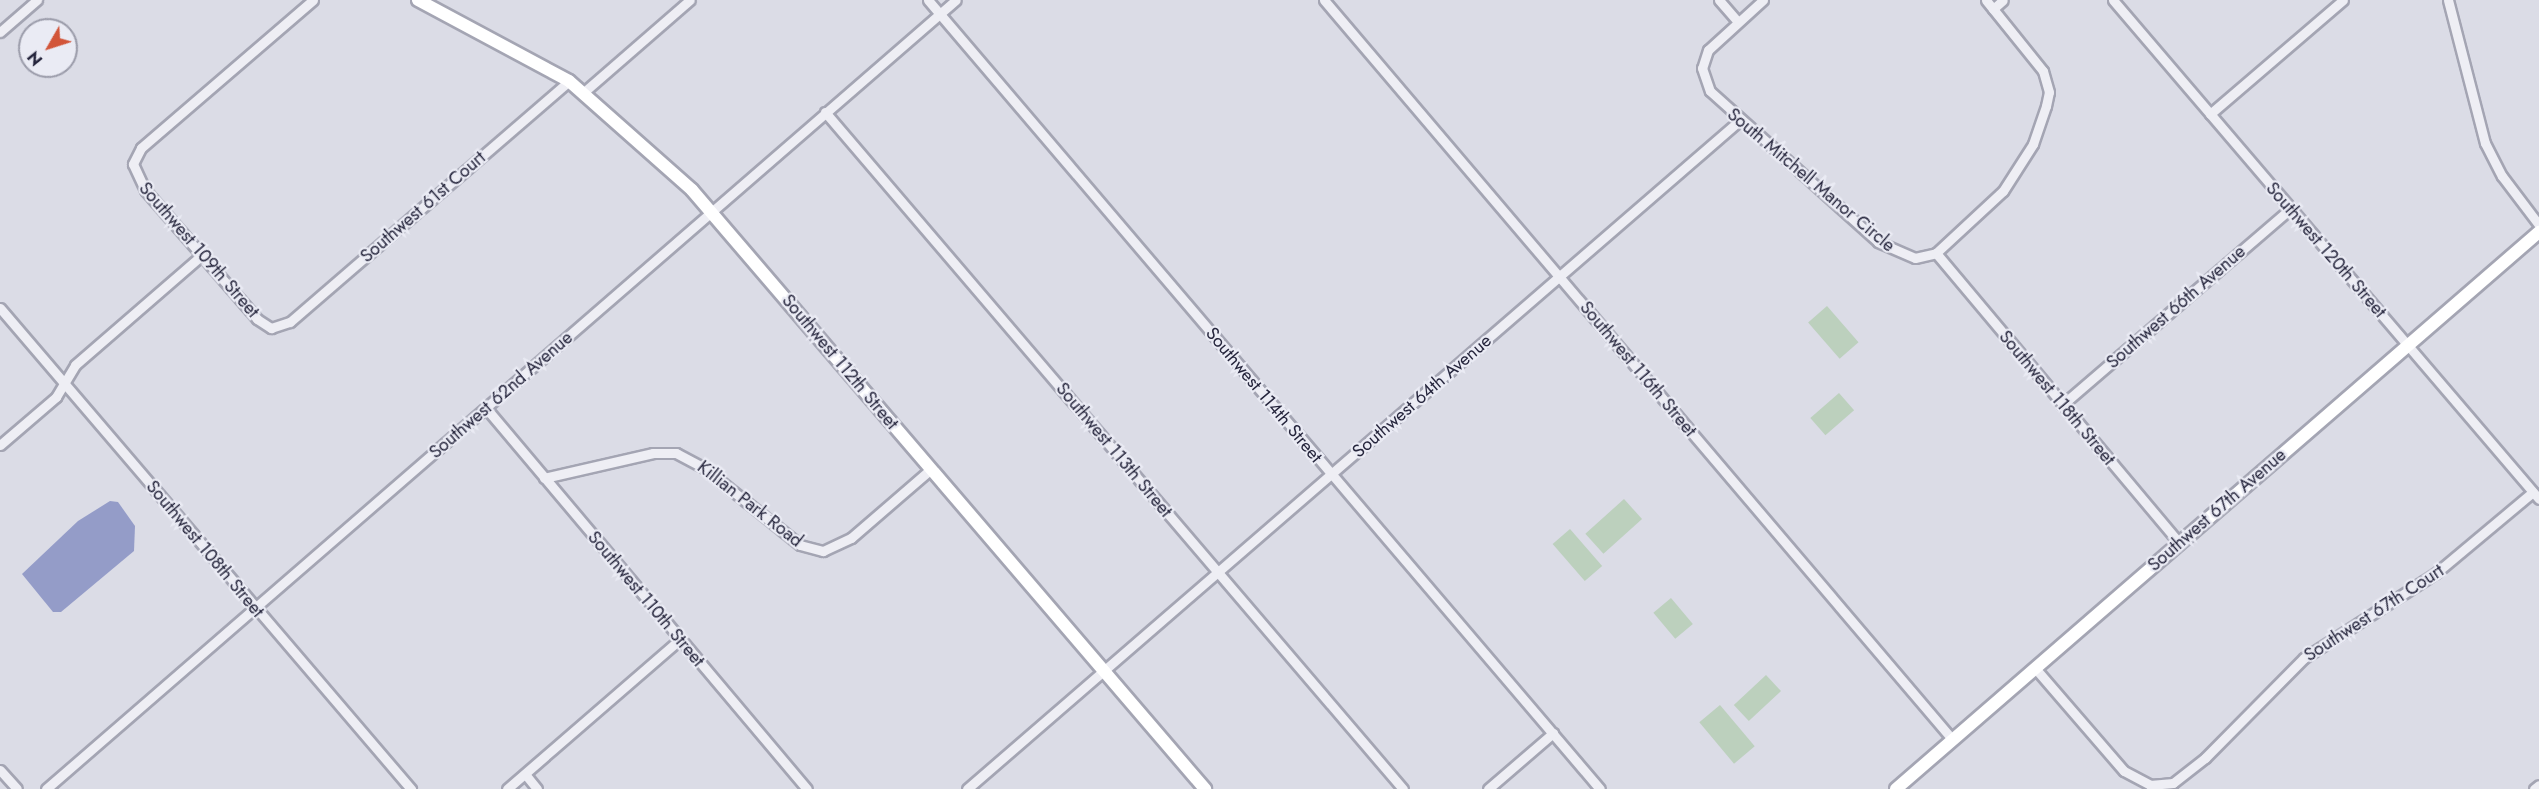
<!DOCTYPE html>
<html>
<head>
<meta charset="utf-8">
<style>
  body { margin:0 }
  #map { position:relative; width:2539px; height:789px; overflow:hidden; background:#dbdce6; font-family:Jost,sans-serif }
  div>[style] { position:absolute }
  .green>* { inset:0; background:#bcd0bd; transform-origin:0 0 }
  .water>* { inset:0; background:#949cc8 }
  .roads { filter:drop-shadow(2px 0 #a4a5b3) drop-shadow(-2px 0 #a4a5b3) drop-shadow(0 2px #a4a5b3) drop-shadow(0 -2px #a4a5b3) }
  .minor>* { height:9px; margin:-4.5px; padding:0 4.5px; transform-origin:4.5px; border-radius:4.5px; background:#eeeef4 }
  .major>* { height:12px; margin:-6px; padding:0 6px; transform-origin:6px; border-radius:6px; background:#fff }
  span { translate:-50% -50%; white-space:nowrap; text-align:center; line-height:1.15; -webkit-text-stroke:4.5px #eaebf4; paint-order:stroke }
  .street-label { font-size:18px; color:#25253c }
  .north { position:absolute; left:18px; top:18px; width:60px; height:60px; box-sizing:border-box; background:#eaebf4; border:2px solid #9b9caa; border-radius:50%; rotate:231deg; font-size:16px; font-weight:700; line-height:24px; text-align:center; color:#25253c }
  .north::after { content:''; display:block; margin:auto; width:21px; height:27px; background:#d25539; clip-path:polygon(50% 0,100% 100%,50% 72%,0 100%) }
</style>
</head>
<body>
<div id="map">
  <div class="green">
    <i style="left:1827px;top:306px;width:48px;height:25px;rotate:49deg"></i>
    <i style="left:1839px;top:393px;width:23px;height:38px;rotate:49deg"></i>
    <i style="left:1624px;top:499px;width:27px;height:52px;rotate:48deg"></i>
    <i style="left:1570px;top:529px;width:49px;height:23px;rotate:49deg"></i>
    <i style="left:1671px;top:598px;width:34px;height:23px;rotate:50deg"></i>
    <i style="left:1766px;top:675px;width:22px;height:44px;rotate:47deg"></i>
    <i style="left:1720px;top:705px;width:54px;height:27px;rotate:50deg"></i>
  </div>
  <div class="water">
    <i style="clip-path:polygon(110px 501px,118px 502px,135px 526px,134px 551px,61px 612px,53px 612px,22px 574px,78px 521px)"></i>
  </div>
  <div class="roads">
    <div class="minor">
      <i style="left:313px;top:0;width:227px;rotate:139.3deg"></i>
      <i style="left:141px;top:148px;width:18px;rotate:117deg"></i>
      <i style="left:133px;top:164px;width:29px;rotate:65deg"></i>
      <i style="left:145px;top:190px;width:171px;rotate:49deg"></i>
      <i style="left:257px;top:319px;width:17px;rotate:33deg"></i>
      <i style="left:271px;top:328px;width:20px;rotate:-18deg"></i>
      <i style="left:290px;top:322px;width:369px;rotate:-40.8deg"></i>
      <i style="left:928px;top:0;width:1036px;rotate:49.58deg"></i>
      <i style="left:1324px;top:0;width:970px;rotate:49.64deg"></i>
      <i style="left:1719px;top:0;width:28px;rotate:49deg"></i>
      <i style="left:1763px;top:0;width:74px;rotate:137.7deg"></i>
      <i style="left:1708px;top:50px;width:19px;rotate:108deg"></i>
      <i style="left:1702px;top:68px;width:24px;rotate:71deg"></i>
      <i style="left:1710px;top:91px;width:226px;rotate:41.9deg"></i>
      <i style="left:1878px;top:242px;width:40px;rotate:23.4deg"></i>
      <i style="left:1915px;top:258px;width:22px;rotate:-13deg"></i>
      <i style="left:1936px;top:253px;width:91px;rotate:-42.8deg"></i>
      <i style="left:2003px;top:191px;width:56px;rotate:-57.4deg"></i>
      <i style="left:2033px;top:144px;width:40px;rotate:-71.1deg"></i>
      <i style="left:2046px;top:106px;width:14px;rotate:-78deg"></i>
      <i style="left:2049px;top:92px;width:22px;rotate:-106deg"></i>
      <i style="left:2043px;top:71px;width:91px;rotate:-128.8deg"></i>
      <i style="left:2113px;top:0;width:656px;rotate:49.51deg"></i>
      <i style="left:2448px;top:0;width:148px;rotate:75.5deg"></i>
      <i style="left:2485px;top:143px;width:37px;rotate:63deg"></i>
      <i style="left:2502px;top:176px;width:61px;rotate:52.9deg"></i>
      <i style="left:1993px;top:9px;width:13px;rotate:-42deg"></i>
      <i style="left:0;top:32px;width:49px;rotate:-40.9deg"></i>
      <i style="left:584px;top:92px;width:140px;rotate:-41deg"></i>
      <i style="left:825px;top:112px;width:890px;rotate:49.51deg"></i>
      <i style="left:2210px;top:114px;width:175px;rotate:-40.6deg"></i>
      <i style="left:1936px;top:253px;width:378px;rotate:50deg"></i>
      <i style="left:0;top:308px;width:633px;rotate:49.49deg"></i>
      <i style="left:2062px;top:405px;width:302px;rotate:-40.7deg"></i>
      <i style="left:486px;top:408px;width:498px;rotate:49.9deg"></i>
      <i style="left:0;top:445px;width:74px;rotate:-40.6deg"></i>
      <i style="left:56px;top:397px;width:37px;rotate:-59deg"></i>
      <i style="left:75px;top:365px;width:167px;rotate:-40.9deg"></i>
      <i style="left:544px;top:478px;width:112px;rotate:-12.9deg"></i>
      <i style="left:653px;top:453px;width:23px"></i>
      <i style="left:676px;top:453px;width:32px;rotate:28deg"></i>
      <i style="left:704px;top:468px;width:123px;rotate:38.7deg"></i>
      <i style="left:800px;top:545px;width:24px;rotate:15deg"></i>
      <i style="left:823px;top:551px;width:31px;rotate:-25deg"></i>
      <i style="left:851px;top:538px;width:106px;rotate:-40.8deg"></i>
      <i style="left:2035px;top:668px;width:136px;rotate:49.2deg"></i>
      <i style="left:2124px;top:771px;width:30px;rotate:28deg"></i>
      <i style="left:2150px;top:785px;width:23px;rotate:-5deg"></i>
      <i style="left:2173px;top:783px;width:41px;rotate:-38deg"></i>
      <i style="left:2205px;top:758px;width:141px;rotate:-45.3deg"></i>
      <i style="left:2304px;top:658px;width:157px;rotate:-32.8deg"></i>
      <i style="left:2436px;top:573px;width:126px;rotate:-39.9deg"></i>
      <i style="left:0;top:770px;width:25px;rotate:48deg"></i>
      <i style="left:525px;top:774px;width:19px;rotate:51deg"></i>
      <i style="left:46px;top:789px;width:1204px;rotate:-40.93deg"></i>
      <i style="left:507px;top:789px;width:229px;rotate:-40.9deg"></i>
      <i style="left:967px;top:789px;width:1021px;rotate:-40.87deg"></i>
      <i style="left:1488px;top:789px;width:86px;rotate:-40.7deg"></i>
      <i style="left:2534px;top:789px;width:6px;rotate:-39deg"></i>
    </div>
    <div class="major">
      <i style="left:418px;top:0;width:171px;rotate:28.2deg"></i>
      <i style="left:569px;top:81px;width:164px;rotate:41.5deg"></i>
      <i style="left:692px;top:190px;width:789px;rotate:49.42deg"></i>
      <i style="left:1896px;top:789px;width:851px;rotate:-40.9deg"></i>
    </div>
  </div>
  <div class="street-label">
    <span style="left:1811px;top:180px;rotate:40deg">South Mitchell Manor Circle</span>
    <span style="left:423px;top:207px;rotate:-41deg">Southwest 61st Court</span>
    <span style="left:199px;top:250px;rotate:49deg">Southwest 109th Street</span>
    <span style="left:2326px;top:250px;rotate:49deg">Southwest 120th Street</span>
    <span style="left:2176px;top:307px;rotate:-41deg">Southwest 66th Avenue</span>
    <span style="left:840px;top:362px;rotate:50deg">Southwest 112th Street</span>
    <span style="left:1638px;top:369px;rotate:50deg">Southwest 116th Street</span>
    <span style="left:501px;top:395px;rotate:-41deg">Southwest 62nd Avenue</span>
    <span style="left:1264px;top:395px;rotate:50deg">Southwest 114th Street</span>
    <span style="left:1422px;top:396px;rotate:-41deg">Southwest 64th Avenue</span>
    <span style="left:2057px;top:398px;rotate:50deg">Southwest 118th Street</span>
    <span style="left:1114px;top:450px;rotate:50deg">Southwest 113th Street</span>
    <span style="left:750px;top:504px;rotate:38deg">Killian Park Road</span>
    <span style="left:2217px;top:510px;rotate:-41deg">Southwest 67th Avenue</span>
    <span style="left:205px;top:549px;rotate:50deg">Southwest 108th Street</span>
    <span style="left:646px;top:599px;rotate:50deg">Southwest 110th Street</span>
    <span style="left:2374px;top:613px;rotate:-33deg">Southwest 67th Court</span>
  </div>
  <div class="north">N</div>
</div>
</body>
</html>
